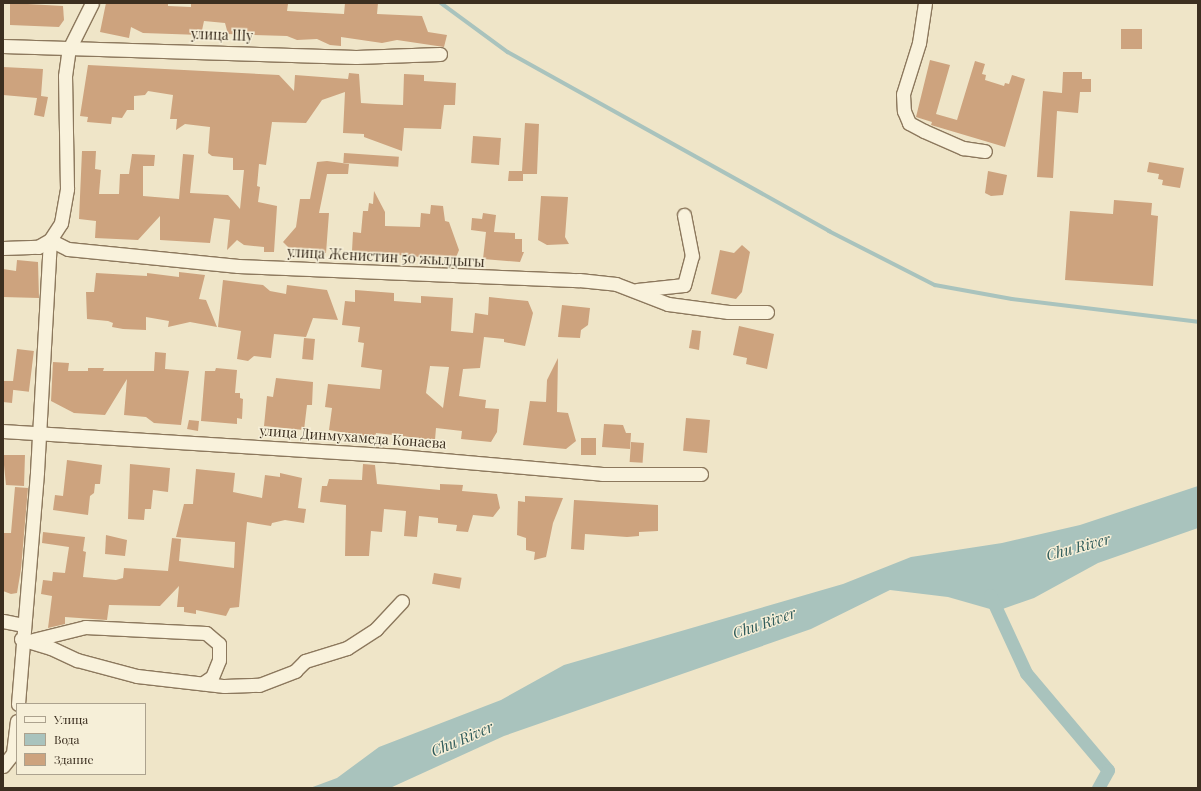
<!DOCTYPE html>
<html>
<head>
<meta charset="utf-8">
<style>
  body { margin:0 }
  #map { position:relative; width:1201px; height:791px; overflow:hidden; background:#efe5c8; font-family:"Playfair Display",serif }
  div>[style] { position:absolute }
  .water>* { inset:0; background:#a9c3bd }
  .stream>* { height:3.5px; margin:-1.75px; padding:0 1.75px; transform-origin:1.75px; border-radius:1.75px; background:#a9c3bd }
  .canal>* { height:13px; margin:-6.5px; padding:0 6.5px; transform-origin:6.5px; border-radius:6.5px; background:#a9c3bd }
  .building>* { inset:0; background:#cda37e; transform-origin:0 0 }
  .roads { filter:drop-shadow(1px 0 #8c785d) drop-shadow(-1px 0 #8c785d) drop-shadow(0 1px #8c785d) drop-shadow(0 -1px #8c785d) }
  .minor>* { height:13px; margin:-6.5px; padding:0 6.5px; transform-origin:6.5px; border-radius:6.5px; background:#f9f2dc }
  span { translate:-50% -50%; white-space:nowrap; text-align:center; line-height:1.15; -webkit-text-stroke:3px #f6efd8; paint-order:stroke }
  .street-label { font-size:14px; color:#3c2f20 }
  .water-label { font-size:15px; color:#305c5b; font-style:italic }
  .frame { position:absolute; inset:0; border:4px solid #3c2f20; pointer-events:none }
  .legend { position:absolute; left:16px; top:703px; width:130px; height:72px; box-sizing:border-box; background:#f6efd8; border:1px solid #aca28e; margin:0; padding:5px 7px; list-style:none; font-size:12px; color:#3c2f20 }
  .legend li { display:flex; align-items:center; gap:8px; height:20px }
  .legend b { width:20px; border:1px solid #aca28e }
</style>
</head>
<body>
<div id="map">
  <div class="water">
    <i style="clip-path:polygon(1198px 486px,1198px 528px,1098px 563px,1034px 598px,997px 611px,948px 597px,890px 590px,811px 629px,504px 736px,390px 788px,310px 788px,337px 778px,379px 747px,501px 700px,564px 665px,843px 584px,911px 557px,1002px 543px,1080px 525px)"></i>
  </div>
  <div class="stream">
    <i style="left:441px;top:3px;width:83px;rotate:36.2deg"></i>
    <i style="left:508px;top:52px;width:368px;rotate:29.1deg"></i>
    <i style="left:829px;top:231px;width:119px;rotate:27deg"></i>
    <i style="left:935px;top:285px;width:78px;rotate:10.3deg"></i>
    <i style="left:1012px;top:299px;width:187px;rotate:7deg"></i>
  </div>
  <div class="canal">
    <i style="left:990px;top:595px;width:86px;rotate:65.2deg"></i>
    <i style="left:1026px;top:673px;width:127px;rotate:49.8deg"></i>
    <i style="left:1108px;top:770px;width:21px;rotate:119deg"></i>
  </div>
  <div class="building">
    <i style="clip-path:polygon(10px 3px,63px 6px,64px 20px,59px 27px,10px 25px)"></i>
    <i style="clip-path:polygon(106px 3px,168px 3px,168px 6px,191px 7px,191px 3px,288px 4px,287px 11px,344px 14px,345px 3px,378px 3px,377px 14px,422px 16px,428px 32px,447px 35px,444px 47px,397px 40px,382px 43px,341px 37px,341px 46px,330px 45px,317px 39px,297px 40px,287px 36px,228px 34px,225px 23px,204px 21px,201px 35px,143px 33px,131px 27px,129px 38px,100px 32px)"></i>
    <i style="left:1121px;top:29px;width:21px;height:20px"></i>
    <i style="clip-path:polygon(930px 60px,950px 65px,936px 114px,957px 120px,975px 61px,985px 64px,982px 74px,986px 75px,985px 80px,1004px 86px,1005px 83px,1009px 84px,1012px 75px,1025px 79px,1005px 147px,931px 125px,932px 122px,916px 117px)"></i>
    <i style="clip-path:polygon(88px 65px,279px 75px,294px 91px,295px 75px,348px 79px,349px 73px,359px 74px,361px 103px,376px 104px,403px 105px,404px 74px,424px 75px,424px 81px,456px 83px,455px 105px,444px 105px,441px 129px,404px 128px,402px 151px,364px 137px,364px 134px,343px 133px,345px 92px,322px 100px,306px 123px,272px 122px,266px 165px,259px 164px,257px 186px,260px 187px,258px 202px,277px 206px,274px 252px,264px 252px,264px 247px,244px 245px,237px 240px,227px 250px,230px 220px,214px 218px,210px 243px,160px 240px,160px 216px,138px 240px,95px 238px,96px 221px,79px 219px,82px 151px,96px 151px,95px 169px,101px 170px,99px 194px,119px 194px,120px 174px,129px 174px,132px 154px,155px 155px,154px 166px,143px 166px,143px 196px,179px 199px,183px 154px,194px 155px,190px 193px,228px 195px,240px 209px,244px 170px,233px 170px,233px 158px,212px 156px,208px 153px,210px 127px,185px 124px,176px 130px,177px 119px,170px 119px,173px 95px,148px 91px,145px 95px,134px 96px,134px 110px,127px 110px,122px 118px,112px 117px,111px 124px,87px 122px,88px 117px,80px 116px)"></i>
    <i style="clip-path:polygon(3px 67px,43px 69px,41px 96px,48px 97px,44px 117px,34px 115px,37px 98px,3px 95px)"></i>
    <i style="clip-path:polygon(1063px 72px,1082px 72px,1082px 79px,1091px 79px,1091px 92px,1080px 92px,1078px 113px,1057px 111px,1053px 178px,1037px 177px,1043px 91px,1062px 93px)"></i>
    <i style="clip-path:polygon(525px 123px,539px 124px,537px 174px,523px 174px,523px 181px,508px 181px,509px 171px,522px 171px)"></i>
    <i style="left:473px;top:136px;width:28px;height:27px;rotate:4deg"></i>
    <i style="left:344px;top:153px;width:55px;height:10px;rotate:4deg"></i>
    <i style="clip-path:polygon(327px 161px,349px 164px,348px 174px,327px 174px,319px 213px,329px 213px,326px 253px,291px 250px,283px 242px,296px 227px,300px 199px,310px 199px,317px 162px)"></i>
    <i style="clip-path:polygon(1149px 162px,1184px 168px,1180px 188px,1162px 185px,1163px 180px,1158px 179px,1159px 174px,1147px 172px)"></i>
    <i style="clip-path:polygon(988px 171px,1007px 175px,1003px 195px,991px 196px,985px 193px)"></i>
    <i style="clip-path:polygon(374px 191px,385px 212px,385px 226px,420px 227px,421px 213px,430px 214px,431px 205px,443px 206px,445px 221px,449px 222px,459px 250px,455px 260px,352px 251px,353px 232px,361px 233px,363px 211px,368px 211px,369px 203px,373px 204px)"></i>
    <i style="clip-path:polygon(541px 196px,568px 197px,565px 237px,569px 244px,547px 245px,538px 240px)"></i>
    <i style="clip-path:polygon(1114px 200px,1152px 203px,1151px 215px,1158px 216px,1153px 286px,1065px 280px,1070px 211px,1113px 214px)"></i>
    <i style="clip-path:polygon(483px 213px,496px 215px,494px 232px,515px 233px,515px 239px,522px 239px,522px 252px,524px 252px,520px 262px,483px 259px,486px 232px,471px 230px,472px 218px,482px 219px)"></i>
    <i style="clip-path:polygon(742px 245px,750px 252px,742px 292px,736px 299px,711px 294px,720px 250px,734px 253px)"></i>
    <i style="clip-path:polygon(17px 260px,38px 262px,39px 298px,3px 297px,3px 269px,16px 271px)"></i>
    <i style="clip-path:polygon(179px 272px,205px 275px,199px 299px,206px 300px,217px 327px,190px 322px,168px 327px,169px 321px,146px 317px,146px 330px,123px 329px,112px 327px,113px 323px,108px 321px,87px 319px,86px 292px,94px 292px,96px 273px,147px 276px,147px 273px,179px 277px)"></i>
    <i style="clip-path:polygon(223px 280px,263px 285px,270px 291px,286px 294px,287px 285px,327px 290px,338px 320px,313px 318px,306px 337px,274px 334px,271px 358px,254px 356px,248px 361px,237px 359px,241px 331px,218px 327px)"></i>
    <i style="clip-path:polygon(evenodd,355px 290px,394px 293px,394px 301px,421px 303px,421px 296px,453px 298px,451px 331px,473px 333px,475px 313px,488px 315px,489px 297px,528px 301px,533px 313px,525px 346px,504px 342px,504px 339px,484px 337px,480px 368px,463px 369px,459px 396px,486px 400px,485px 408px,499px 409px,497px 432px,491px 442px,461px 439px,462px 431px,436px 428px,435px 440px,376px 433px,375px 438px,329px 430px,332px 408px,325px 407px,328px 384px,380px 389px,382px 370px,361px 367px,364px 343px,358px 342px,360px 327px,342px 325px,345px 301px,355px 302px,355px 290px,430px 366px,449px 367px,443px 408px,426px 393px,430px 366px)"></i>
    <i style="clip-path:polygon(562px 305px,590px 308px,588px 325px,581px 330px,580px 338px,558px 337px)"></i>
    <i style="clip-path:polygon(739px 326px,774px 334px,767px 369px,746px 364px,747px 358px,733px 355px)"></i>
    <i style="clip-path:polygon(692px 330px,701px 331px,699px 350px,689px 348px)"></i>
    <i style="left:304px;top:338px;width:11px;height:21px;rotate:5deg"></i>
    <i style="left:17px;top:349px;width:17px;height:41px;rotate:7deg"></i>
    <i style="clip-path:polygon(155px 352px,166px 353px,165px 369px,189px 371px,181px 425px,154px 423px,146px 417px,124px 415px,127px 379px,105px 415px,74px 413px,51px 401px,53px 362px,69px 363px,68px 371px,88px 371px,88px 368px,104px 368px,103px 371px,154px 371px)"></i>
    <i style="clip-path:polygon(558px 358px,557px 412px,568px 413px,576px 441px,566px 449px,523px 445px,530px 401px,546px 402px,547px 380px)"></i>
    <i style="clip-path:polygon(216px 368px,237px 370px,235px 393px,240px 393px,240px 398px,243px 399px,242px 419px,237px 418px,237px 424px,201px 421px,205px 371px,215px 371px)"></i>
    <i style="clip-path:polygon(276px 378px,313px 382px,312px 405px,307px 405px,304px 430px,264px 426px,267px 396px,273px 397px)"></i>
    <i style="clip-path:polygon(3px 381px,14px 381px,12px 403px,3px 402px)"></i>
    <i style="left:686px;top:418px;width:24px;height:33px;rotate:5deg"></i>
    <i style="clip-path:polygon(189px 420px,199px 421px,198px 431px,187px 429px)"></i>
    <i style="clip-path:polygon(604px 424px,623px 425px,626px 433px,631px 433px,630px 449px,602px 447px)"></i>
    <i style="left:581px;top:438px;width:15px;height:17px"></i>
    <i style="left:631px;top:442px;width:13px;height:20px;rotate:4deg"></i>
    <i style="clip-path:polygon(3px 455px,25px 455px,24px 486px,6px 485px)"></i>
    <i style="clip-path:polygon(67px 460px,102px 465px,100px 484px,95px 484px,94px 493px,90px 496px,88px 515px,53px 510px,55px 495px,63px 496px)"></i>
    <i style="clip-path:polygon(130px 464px,170px 468px,168px 492px,153px 490px,151px 509px,145px 509px,144px 520px,128px 519px)"></i>
    <i style="clip-path:polygon(363px 464px,375px 465px,377px 484px,440px 490px,440px 484px,463px 485px,462px 491px,497px 494px,500px 508px,493px 517px,473px 515px,468px 532px,456px 531px,457px 525px,438px 523px,438px 518px,419px 516px,417px 537px,404px 536px,406px 511px,384px 509px,382px 532px,371px 531px,369px 556px,345px 556px,346px 505px,320px 502px,322px 486px,327px 486px,329px 479px,362px 480px)"></i>
    <i style="clip-path:polygon(196px 469px,235px 473px,233px 492px,262px 498px,265px 475px,280px 477px,280px 473px,302px 478px,298px 508px,306px 509px,304px 523px,285px 520px,272px 523px,271px 526px,247px 522px,239px 607px,230px 608px,226px 616px,196px 610px,196px 614px,184px 612px,184px 607px,177px 607px,179px 586px,160px 606px,109px 605px,107px 620px,65px 617px,65px 624px,48px 628px,52px 596px,41px 594px,43px 580px,52px 581px,53px 572px,65px 573px,69px 547px,42px 543px,43px 532px,85px 537px,83px 551px,86px 552px,83px 577px,116px 580px,123px 578px,124px 568px,168px 571px,172px 538px,181px 539px,179px 561px,234px 568px,235px 542px,176px 537px,184px 504px,193px 504px)"></i>
    <i style="clip-path:polygon(15px 487px,28px 488px,21px 569px,17px 593px,11px 594px,3px 591px,3px 533px,11px 533px)"></i>
    <i style="clip-path:polygon(525px 496px,563px 498px,553px 523px,546px 557px,534px 560px,535px 552px,526px 550px,526px 538px,517px 535px,518px 501px,525px 502px)"></i>
    <i style="clip-path:polygon(574px 500px,658px 505px,658px 531px,639px 532px,639px 536px,627px 537px,585px 534px,584px 550px,571px 549px)"></i>
    <i style="clip-path:polygon(106px 535px,127px 540px,125px 556px,105px 554px)"></i>
    <i style="left:434px;top:573px;width:28px;height:11px;rotate:10deg"></i>
  </div>
  <div class="roads">
    <div class="minor">
      <i style="left:925px;top:3px;width:40px;rotate:98.5deg"></i>
      <i style="left:919px;top:43px;width:53px;rotate:107.4deg"></i>
      <i style="left:903px;top:94px;width:17px;rotate:87deg"></i>
      <i style="left:904px;top:111px;width:13px;rotate:67deg"></i>
      <i style="left:909px;top:123px;width:17px;rotate:28deg"></i>
      <i style="left:924px;top:131px;width:43px;rotate:23.6deg"></i>
      <i style="left:963px;top:148px;width:22px;rotate:8deg"></i>
      <i style="left:3px;top:46px;width:353px;rotate:1.8deg"></i>
      <i style="left:356px;top:57px;width:84px;rotate:-2deg"></i>
      <i style="left:50px;top:240px;width:20px;rotate:27deg"></i>
      <i style="left:68px;top:249px;width:171px;rotate:5.7deg"></i>
      <i style="left:238px;top:266px;width:341px;rotate:2.4deg"></i>
      <i style="left:579px;top:280px;width:37px;rotate:6deg"></i>
      <i style="left:616px;top:284px;width:56px;rotate:21deg"></i>
      <i style="left:668px;top:304px;width:61px;rotate:7.6deg"></i>
      <i style="left:728px;top:312px;width:39px"></i>
      <i style="left:3px;top:248px;width:35px;rotate:-2deg"></i>
      <i style="left:38px;top:247px;width:14px;rotate:-30deg"></i>
      <i style="left:637px;top:290px;width:47px;rotate:-6.1deg"></i>
      <i style="left:684px;top:285px;width:30px;rotate:-75deg"></i>
      <i style="left:692px;top:256px;width:42px;rotate:-101deg"></i>
      <i style="left:3px;top:431px;width:396px;rotate:3.6deg"></i>
      <i style="left:398px;top:456px;width:205px;rotate:5deg"></i>
      <i style="left:602px;top:474px;width:99px"></i>
      <i style="left:3px;top:621px;width:20px;rotate:11deg"></i>
      <i style="left:21px;top:639px;width:31px;rotate:17deg"></i>
      <i style="left:51px;top:648px;width:29px;rotate:25deg"></i>
      <i style="left:77px;top:660px;width:62px;rotate:14.9deg"></i>
      <i style="left:137px;top:676px;width:88px;rotate:6.6deg"></i>
      <i style="left:224px;top:686px;width:35px;rotate:-2deg"></i>
      <i style="left:259px;top:685px;width:39px;rotate:-21deg"></i>
      <i style="left:295px;top:671px;width:14px;rotate:-45deg"></i>
      <i style="left:305px;top:661px;width:44px;rotate:-17.2deg"></i>
      <i style="left:347px;top:648px;width:35px;rotate:-33deg"></i>
      <i style="left:376px;top:629px;width:38px;rotate:-47deg"></i>
      <i style="left:33px;top:640px;width:54px;rotate:-14deg"></i>
      <i style="left:85px;top:627px;width:121px;rotate:2.8deg"></i>
      <i style="left:206px;top:633px;width:17px;rotate:40deg"></i>
      <i style="left:219px;top:644px;width:16px;rotate:90deg"></i>
      <i style="left:219px;top:660px;width:18px;rotate:112deg"></i>
      <i style="left:212px;top:677px;width:11px;rotate:146deg"></i>
      <i style="left:18px;top:704px;width:233px;rotate:-85.3deg"></i>
      <i style="left:37px;top:472px;width:232px;rotate:-86.8deg"></i>
      <i style="left:50px;top:240px;width:20px;rotate:-57deg"></i>
      <i style="left:61px;top:223px;width:35px;rotate:-80deg"></i>
      <i style="left:67px;top:189px;width:113px;rotate:-91deg"></i>
      <i style="left:65px;top:76px;width:27px;rotate:-82deg"></i>
      <i style="left:69px;top:49px;width:51px;rotate:-63.4deg"></i>
      <i style="left:3px;top:766px;width:16px;rotate:-52deg"></i>
      <i style="left:13px;top:753px;width:32px;rotate:-83deg"></i>
    </div>
  </div>
  <div class="street-label">
    <span style="left:222px;top:35px;rotate:2deg">улица Шу</span>
    <span style="left:386px;top:257px;rotate:3deg">улица Женистин 50 жылдыгы</span>
    <span style="left:353px;top:437px;rotate:4deg">улица Динмухамеда Конаева</span>
  </div>
  <div class="water-label">
    <span style="left:1078px;top:547px;rotate:-15deg">Chu River</span>
    <span style="left:764px;top:623px;rotate:-19deg">Chu River</span>
    <span style="left:462px;top:739px;rotate:-23deg">Chu River</span>
  </div>
  <div class="frame"></div>
  <ul class="legend">
  <li><b style="height:5px;background:#f9f2dc"></b>Улица</li>
  <li><b style="height:11px;background:#a9c3bd"></b>Вода</li>
  <li><b style="height:11px;background:#cda37e"></b>Здание</li>
  </ul>
</div>
</body>
</html>
